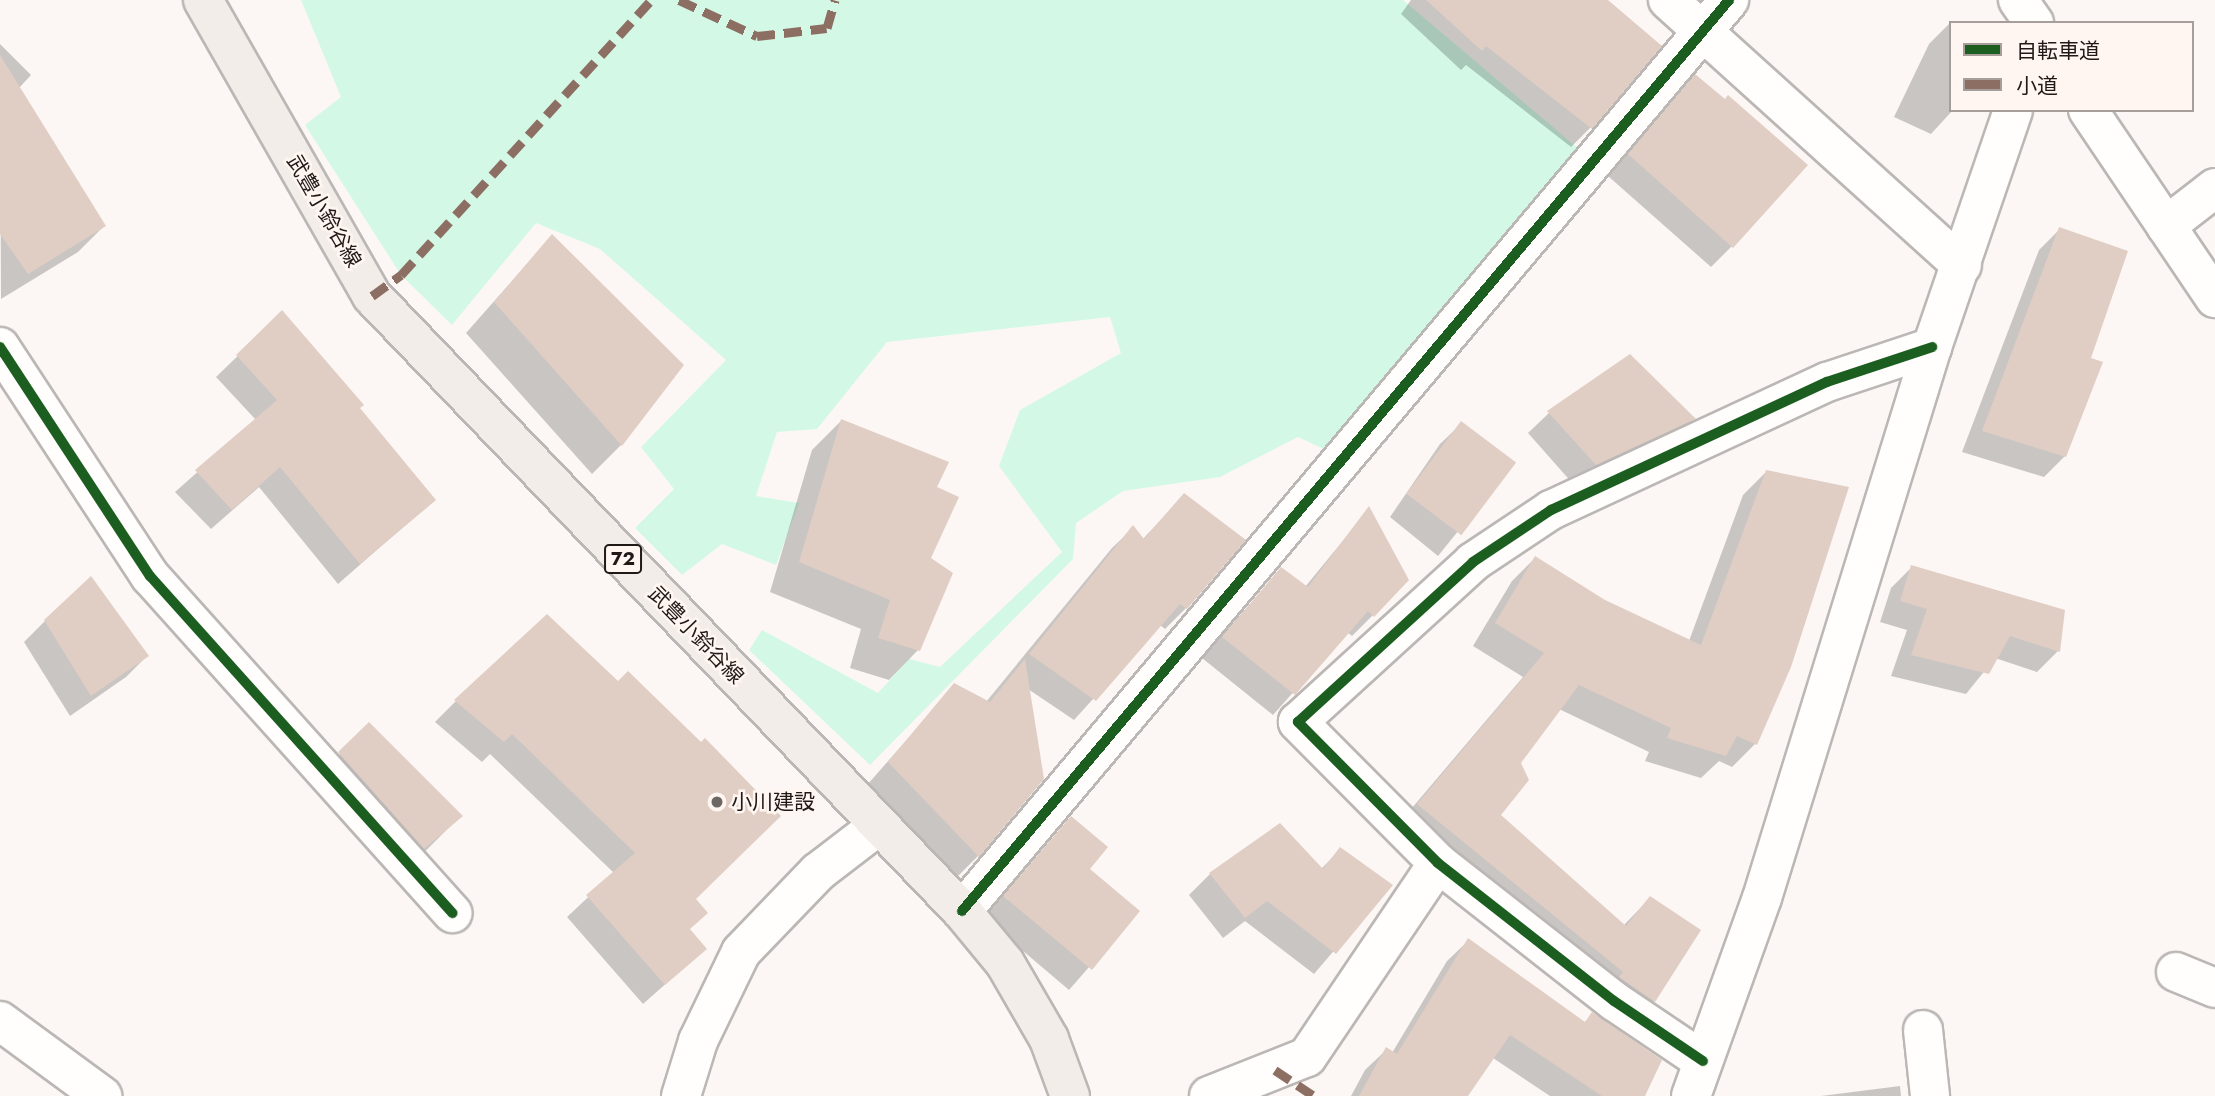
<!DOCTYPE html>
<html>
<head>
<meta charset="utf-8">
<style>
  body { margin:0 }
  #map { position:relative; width:2215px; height:1096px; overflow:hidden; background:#fcf7f4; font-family:Jost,"Noto Sans JP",sans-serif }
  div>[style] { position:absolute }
  .green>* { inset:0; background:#d3f9e6 }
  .shadow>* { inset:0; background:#0003; transform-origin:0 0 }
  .building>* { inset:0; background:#e0cec4; transform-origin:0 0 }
  .roads { filter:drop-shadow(2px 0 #bbb7b4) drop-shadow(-2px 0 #bbb7b4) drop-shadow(0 2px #bbb7b4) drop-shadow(0 -2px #bbb7b4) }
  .street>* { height:38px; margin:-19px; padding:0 19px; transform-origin:19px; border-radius:19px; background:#fffefd }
  .secondary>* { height:38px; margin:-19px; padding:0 19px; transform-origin:19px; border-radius:19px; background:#fffefd }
  .primary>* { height:38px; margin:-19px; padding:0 19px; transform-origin:19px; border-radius:19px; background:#f2ede9 }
  .quiet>* { height:9px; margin-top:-4.5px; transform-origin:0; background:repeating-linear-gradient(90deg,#8d6e63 0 18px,transparent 0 27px) }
  .cycleway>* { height:10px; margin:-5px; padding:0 5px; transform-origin:5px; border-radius:5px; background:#1b5e20 }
  .dots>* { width:19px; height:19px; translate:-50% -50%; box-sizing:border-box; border:4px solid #fff6f1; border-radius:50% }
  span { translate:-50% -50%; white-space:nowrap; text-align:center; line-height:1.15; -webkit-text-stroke:5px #fff6f1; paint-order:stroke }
  .shield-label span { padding:2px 5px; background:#fff6f1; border:2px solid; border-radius:5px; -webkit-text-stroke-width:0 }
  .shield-label { font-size:19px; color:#1f1a18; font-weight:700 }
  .street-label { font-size:21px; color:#1f1a18 }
  .poi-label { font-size:21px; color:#1f1a18 }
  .left { translate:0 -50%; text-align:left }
  .legend { position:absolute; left:1949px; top:21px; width:245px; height:91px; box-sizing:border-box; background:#fff6f1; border:2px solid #a59e9a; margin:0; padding:9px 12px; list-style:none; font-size:21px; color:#1f1a18 }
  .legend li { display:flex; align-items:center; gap:14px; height:35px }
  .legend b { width:35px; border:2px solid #a59e9a }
</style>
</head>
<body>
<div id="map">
  <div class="green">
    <i style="clip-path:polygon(301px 0,1403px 0,1580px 150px,1328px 451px,1298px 437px,1220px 477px,1123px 491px,1076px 523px,1073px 559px,870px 765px,749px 650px,762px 630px,878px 693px,909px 659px,940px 667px,1062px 552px,999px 466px,1020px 410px,1121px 353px,1110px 317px,887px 342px,817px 429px,777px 432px,756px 496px,799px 503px,776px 565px,722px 544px,682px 575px,635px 528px,674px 489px,641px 447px,726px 360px,600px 249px,536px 223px,452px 325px,401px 275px,305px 125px,341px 97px)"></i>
  </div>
  <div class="shadow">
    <i style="clip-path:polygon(1411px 0,1605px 0,1591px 127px,1571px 147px,1466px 65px,1461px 70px,1401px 14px)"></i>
    <i style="clip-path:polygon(1949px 24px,1953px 110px,1931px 134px,1894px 117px,1929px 44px)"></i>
    <i style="clip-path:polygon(0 44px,31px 75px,19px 88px,104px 226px,78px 252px,1px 299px)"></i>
    <i style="clip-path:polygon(1695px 76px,1732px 246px,1711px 267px,1608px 176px)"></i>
    <i style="clip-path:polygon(2060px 229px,2065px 456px,2044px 477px,1962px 452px,2039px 250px)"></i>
    <i style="clip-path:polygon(552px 236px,681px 365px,621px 445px,592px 474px,466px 333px)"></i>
    <i style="clip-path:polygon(282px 313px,434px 500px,338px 584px,259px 487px,211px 529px,175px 492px,256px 420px,216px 377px)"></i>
    <i style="clip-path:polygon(1629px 356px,1693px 419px,1673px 439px,1574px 485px,1528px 433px,1549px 413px)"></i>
    <i style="clip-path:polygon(841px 421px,935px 488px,918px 650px,889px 680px,850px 668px,861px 629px,770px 592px,812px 450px)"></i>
    <i style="clip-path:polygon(1461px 424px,1513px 463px,1438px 556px,1390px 517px,1440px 444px)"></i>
    <i style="clip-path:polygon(1766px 472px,1755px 744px,1732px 767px,1719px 761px,1701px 778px,1645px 761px,1649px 752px,1559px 709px,1518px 763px,1499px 815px,1623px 926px,1650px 898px,1699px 931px,1654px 1001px,1631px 1024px,1395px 828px,1523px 677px,1473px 646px,1512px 581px,1535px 558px,1604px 602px,1689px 641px,1743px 495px)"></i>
    <i style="clip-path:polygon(1184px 495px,1186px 608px,1165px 629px,1160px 625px,1074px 720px,1028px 689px,978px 856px,949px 885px,860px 793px,955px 685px,986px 702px,1112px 548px,1133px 528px,1142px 540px)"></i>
    <i style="clip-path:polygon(1369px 509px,1373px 615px,1352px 636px,1347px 632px,1273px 715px,1202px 658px,1281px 569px,1305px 587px)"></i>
    <i style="clip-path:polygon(1912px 567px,2058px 651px,2037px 672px,1995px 658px,1966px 694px,1891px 676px,1907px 630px,1880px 622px,1891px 588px)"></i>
    <i style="clip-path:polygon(45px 621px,147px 656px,126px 677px,70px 716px,24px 642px)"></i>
    <i style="clip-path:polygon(618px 683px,694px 899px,689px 930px,705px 949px,643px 1004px,567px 917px,614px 873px,490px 754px,482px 762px,435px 722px,456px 701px)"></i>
    <i style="left:369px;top:725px;width:129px;height:71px;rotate:45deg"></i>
    <i style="clip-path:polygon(1071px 818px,1088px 869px,1138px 911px,1069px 990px,984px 918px)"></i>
    <i style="clip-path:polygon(1280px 826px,1321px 869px,1340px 850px,1390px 885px,1314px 974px,1245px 921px,1223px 938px,1189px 895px,1210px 874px)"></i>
    <i style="clip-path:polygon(1468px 941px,1584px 1023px,1593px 1014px,1643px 1096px,1550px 1096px,1493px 1058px,1466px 1096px,1351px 1096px,1365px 1070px,1386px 1050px,1392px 1053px,1447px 961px)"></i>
    <i style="clip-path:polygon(1900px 1086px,1901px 1096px,1821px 1096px)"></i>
  </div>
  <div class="building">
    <i style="clip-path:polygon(1426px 0,1608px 0,1662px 46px,1592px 129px,1486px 46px,1482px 51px)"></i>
    <i style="clip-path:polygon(0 55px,106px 226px,28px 274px,0 234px)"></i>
    <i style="clip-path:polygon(1695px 74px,1725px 99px,1728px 95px,1808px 165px,1733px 248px,1628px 154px)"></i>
    <i style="clip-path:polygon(2059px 227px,2128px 251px,2091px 358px,2103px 362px,2066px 457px,1982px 431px)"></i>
    <i style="clip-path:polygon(552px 234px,684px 365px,622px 446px,494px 302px)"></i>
    <i style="clip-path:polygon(282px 310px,364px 405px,360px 408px,436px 500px,360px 564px,280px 467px,232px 510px,195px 470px,277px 400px,236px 355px)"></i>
    <i style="clip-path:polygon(1630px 354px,1696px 419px,1596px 465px,1547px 411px)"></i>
    <i style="clip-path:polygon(841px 419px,949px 462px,937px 487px,959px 497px,931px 558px,953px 573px,920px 651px,878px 638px,890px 600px,799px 562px)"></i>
    <i style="left:1461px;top:421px;width:69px;height:91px;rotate:37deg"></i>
    <i style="clip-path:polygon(1766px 470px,1849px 487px,1791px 667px,1757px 745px,1737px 736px,1726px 756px,1667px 738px,1671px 728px,1579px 685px,1521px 763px,1529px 780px,1501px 815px,1626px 926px,1650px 896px,1701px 930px,1655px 1002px,1619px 977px,1623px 972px,1417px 804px,1544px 653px,1495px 623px,1535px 556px,1605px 600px,1701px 645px)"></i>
    <i style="clip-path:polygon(1184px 493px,1246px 540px,1187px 609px,1180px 604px,1096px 701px,1029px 654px,1133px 525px,1144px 539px)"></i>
    <i style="clip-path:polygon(1369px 506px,1409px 580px,1374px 617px,1368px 611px,1295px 695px,1222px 637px,1281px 567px,1308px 587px)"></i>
    <i style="clip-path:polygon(1911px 565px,2065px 610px,2060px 652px,2010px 636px,1989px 674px,1911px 655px,1927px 609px,1900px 601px)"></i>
    <i style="clip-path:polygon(91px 576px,149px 656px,91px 696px,44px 620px)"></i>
    <i style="clip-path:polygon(547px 614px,618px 681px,628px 671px,701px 742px,705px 738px,781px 816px,696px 899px,708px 913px,690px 929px,707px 949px,665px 985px,586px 895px,635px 853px,512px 734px,504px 742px,454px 700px)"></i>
    <i style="clip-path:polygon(1025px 659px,1044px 779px,979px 857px,888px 762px,954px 683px,990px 702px)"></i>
    <i style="clip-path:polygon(369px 722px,463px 816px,424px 849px,338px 752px)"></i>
    <i style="clip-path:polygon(1071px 816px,1108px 847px,1090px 869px,1140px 911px,1092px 970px,1003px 896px)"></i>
    <i style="clip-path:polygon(1280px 823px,1323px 869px,1340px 847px,1393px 885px,1336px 954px,1267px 901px,1245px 918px,1209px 873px)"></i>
    <i style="clip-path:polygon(1468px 938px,1585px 1022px,1592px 1012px,1662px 1060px,1645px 1096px,1602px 1096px,1510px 1035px,1468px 1096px,1359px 1096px,1386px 1047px,1397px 1054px)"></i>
  </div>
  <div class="roads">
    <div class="street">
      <i style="left:1668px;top:0;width:396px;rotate:42.1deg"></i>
      <i style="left:2018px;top:0;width:28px;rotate:55deg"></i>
      <i style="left:2088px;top:110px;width:227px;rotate:56deg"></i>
      <i style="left:2166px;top:226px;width:62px;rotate:-37.8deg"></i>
      <i style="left:0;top:347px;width:274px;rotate:56.8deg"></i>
      <i style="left:150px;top:576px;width:453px;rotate:48.1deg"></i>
      <i style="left:962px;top:911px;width:1191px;rotate:-49.9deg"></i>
      <i style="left:2176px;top:972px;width:42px;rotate:22.3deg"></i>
      <i style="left:1923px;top:1030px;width:66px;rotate:83.9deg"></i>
      <i style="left:1703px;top:1061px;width:107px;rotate:-146deg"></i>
      <i style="left:1614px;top:1001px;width:224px;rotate:-141.9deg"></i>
      <i style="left:1438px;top:863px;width:199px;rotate:-134.8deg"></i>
      <i style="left:1298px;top:722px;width:237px;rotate:-42.4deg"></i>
      <i style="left:1473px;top:562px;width:94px;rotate:-33.7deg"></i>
      <i style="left:1551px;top:510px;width:304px;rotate:-24.9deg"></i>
      <i style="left:1827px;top:382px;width:111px;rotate:-18.4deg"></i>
      <i style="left:681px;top:1096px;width:58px;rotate:-72.8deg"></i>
      <i style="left:698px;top:1041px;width:99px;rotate:-64.2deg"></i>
      <i style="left:741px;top:952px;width:111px;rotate:-46.1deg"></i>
      <i style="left:818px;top:872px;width:76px;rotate:-37.5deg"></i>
      <i style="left:1209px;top:1096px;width:105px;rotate:-21.7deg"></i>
      <i style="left:1307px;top:1057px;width:234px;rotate:-56deg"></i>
      <i style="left:1691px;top:1096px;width:210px;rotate:-70.3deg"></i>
      <i style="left:1762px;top:898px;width:577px;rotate:-72.85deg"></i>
      <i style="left:1932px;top:347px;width:250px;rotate:-71.1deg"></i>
    </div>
    <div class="secondary">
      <i style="left:0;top:1021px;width:127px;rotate:36.3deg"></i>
    </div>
    <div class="primary">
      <i style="left:203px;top:0;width:341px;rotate:60.3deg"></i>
      <i style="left:372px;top:296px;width:852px;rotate:46.19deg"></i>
      <i style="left:962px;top:911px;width:67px;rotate:50.4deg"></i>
      <i style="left:1005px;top:963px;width:88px;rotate:59.9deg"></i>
      <i style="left:1049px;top:1039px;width:61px;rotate:69.8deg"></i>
    </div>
  </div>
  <div class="quiet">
    <i style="left:679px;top:0;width:86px;rotate:24.8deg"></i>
    <i style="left:757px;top:36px;width:70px;rotate:-6.5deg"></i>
    <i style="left:827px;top:28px;width:29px;rotate:-74deg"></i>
    <i style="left:372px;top:296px;width:36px;rotate:-36deg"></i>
    <i style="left:401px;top:275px;width:372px;rotate:-47.7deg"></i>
    <i style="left:1275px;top:1070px;width:47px;rotate:33.7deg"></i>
  </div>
  <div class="cycleway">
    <i style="left:0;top:347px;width:274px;rotate:56.8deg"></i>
    <i style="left:150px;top:576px;width:453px;rotate:48.1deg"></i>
    <i style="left:962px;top:911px;width:1191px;rotate:-49.9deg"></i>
    <i style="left:1703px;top:1061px;width:107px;rotate:-146deg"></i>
    <i style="left:1614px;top:1001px;width:224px;rotate:-141.9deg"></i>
    <i style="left:1438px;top:863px;width:199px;rotate:-134.8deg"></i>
    <i style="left:1298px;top:722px;width:237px;rotate:-42.4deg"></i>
    <i style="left:1473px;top:562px;width:94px;rotate:-33.7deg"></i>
    <i style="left:1551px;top:510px;width:304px;rotate:-24.9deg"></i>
    <i style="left:1827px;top:382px;width:111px;rotate:-18.4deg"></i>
  </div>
  <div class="dots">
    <i style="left:717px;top:802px;background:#6c6765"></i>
  </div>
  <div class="shield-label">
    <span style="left:623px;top:559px">72</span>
  </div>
  <div class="street-label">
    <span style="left:324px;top:211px;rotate:60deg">武豊小鈴谷線</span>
    <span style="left:696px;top:635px;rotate:46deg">武豊小鈴谷線</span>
  </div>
  <div class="poi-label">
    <span class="left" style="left:731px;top:802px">小川建設</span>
  </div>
  <ul class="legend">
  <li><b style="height:9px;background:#1b5e20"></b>自転車道</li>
  <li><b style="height:9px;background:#8d6e63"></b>小道</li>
  </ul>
</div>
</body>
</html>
